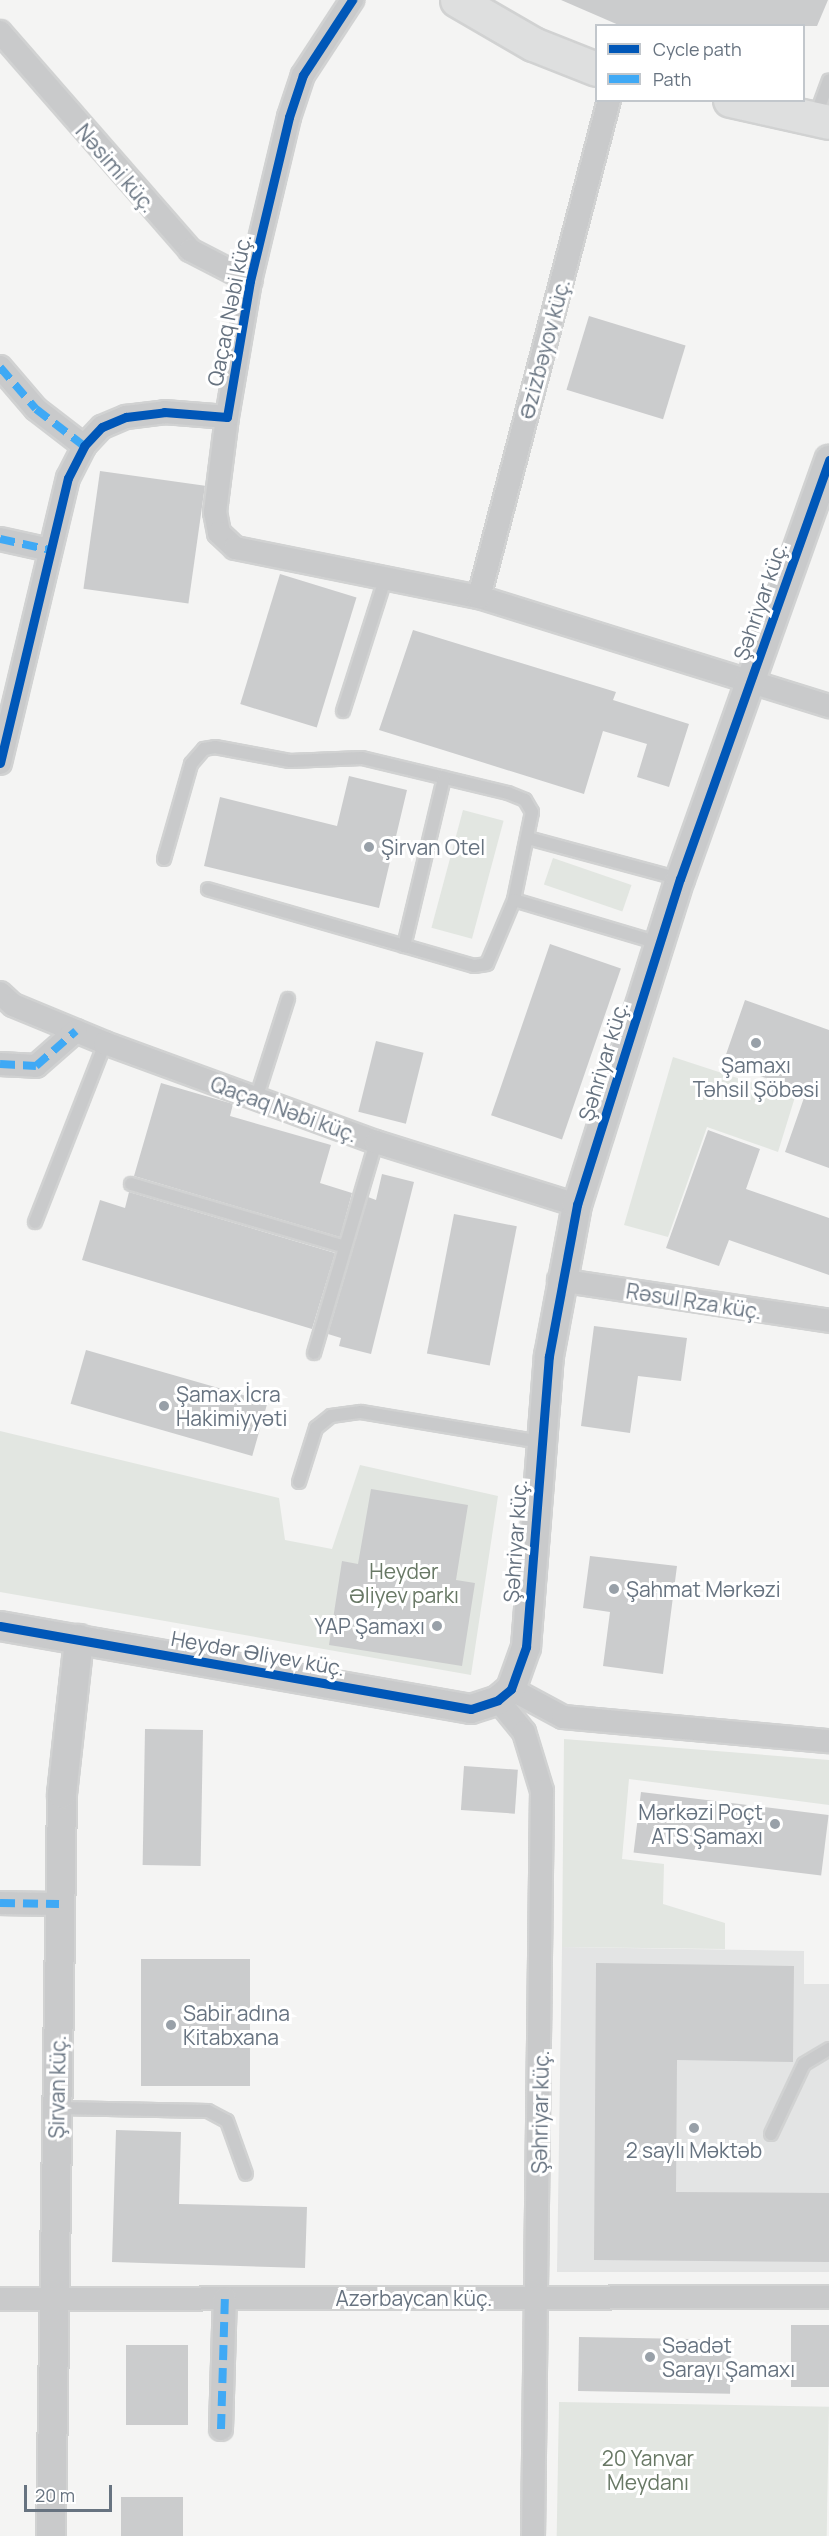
<!DOCTYPE html>
<html>
<head>
<meta charset="utf-8">
<style>
  body { margin:0 }
  #map { position:relative; width:829px; height:2536px; overflow:hidden; background:#f4f4f3; font-family:Manrope,sans-serif }
  div>[style] { position:absolute }
  .built>* { inset:0; background:#e3e4e4 }
  .green>* { inset:0; background:#e2e6e1; transform-origin:0 0 }
  .building>* { inset:0; background:#cbcccd; transform-origin:0 0 }
  .roads { filter:drop-shadow(2px 0 #d1d2d2) drop-shadow(-2px 0 #d1d2d2) drop-shadow(0 2px #d1d2d2) drop-shadow(0 -2px #d1d2d2) }
  .service>* { height:12px; margin:-6px; padding:0 6px; transform-origin:6px; border-radius:6px; background:#c9cacb }
  .minor>* { height:22px; margin:-11px; padding:0 11px; transform-origin:11px; border-radius:11px; background:#c9cacb }
  .tertiary>* { height:28px; margin:-14px; padding:0 14px; transform-origin:14px; border-radius:14px; background:#c9cacb }
  .secondary>* { height:33px; margin:-16.5px; padding:0 16.5px; transform-origin:16.5px; border-radius:16.5px; background:#dedfdf }
  .quiet>* { height:8px; margin-top:-4px; transform-origin:0; background:repeating-linear-gradient(90deg,#3fa9f5 0 15px,transparent 0 23px) }
  .cycleway>* { height:9px; margin:-4.5px; padding:0 4.5px; transform-origin:4.5px; border-radius:4.5px; background:#0057b8 }
  .dots>* { width:16px; height:16px; translate:-50% -50%; box-sizing:border-box; border:3px solid #fff; border-radius:50% }
  span { translate:-50% -50%; white-space:nowrap; text-align:center; line-height:1.15; -webkit-text-stroke:6px #fff; paint-order:stroke }
  .street-label { font-size:21px; color:#677380 }
  .poi-label { font-size:21px; color:#677380 }
  .left { translate:0 -50%; text-align:left }
  .right { translate:-100% -50%; text-align:right }
  .park-label { font-size:21px; color:#687865 }
  .legend { position:absolute; left:595px; top:24px; width:210px; height:78px; box-sizing:border-box; background:#fff; border:2px solid #c2c7cc; margin:0; padding:8px 10px; list-style:none; font-size:18px; color:#677380 }
  .legend li { display:flex; align-items:center; gap:12px; height:30px }
  .legend b { width:30px; border:2px solid #c2c7cc }
  .scale { position:absolute; left:24px; top:2485px; width:88px; height:27px; box-sizing:border-box; border:3px solid #677380; border-top:0; padding-left:8px; font-size:18px; line-height:21px; white-space:nowrap; color:#677380; -webkit-text-stroke:4px #fff; paint-order:stroke }
</style>
</head>
<body>
<div id="map">
  <div class="built">
    <i style="clip-path:polygon(562px 1947px,804px 1951px,804px 1984px,829px 1984px,829px 2272px,557px 2272px)"></i>
  </div>
  <div class="green">
    <i style="left:463px;top:810px;width:42px;height:122px;rotate:15deg"></i>
    <i style="left:553px;top:858px;width:83px;height:28px;rotate:19deg"></i>
    <i style="clip-path:polygon(673px 1057px,795px 1097px,778px 1152px,707px 1127px,668px 1237px,624px 1225px)"></i>
    <i style="clip-path:polygon(0 1431px,279px 1498px,285px 1540px,332px 1549px,360px 1465px,498px 1496px,471px 1675px,0 1592px)"></i>
    <i style="clip-path:polygon(564px 1739px,829px 1760px,829px 1805px,629px 1779px,622px 1859px,664px 1864px,663px 1904px,725px 1923px,725px 1949px,562px 1947px)"></i>
    <i style="left:559px;top:2402px;width:270px;height:134px;rotate:1deg"></i>
  </div>
  <div class="building">
    <i style="clip-path:polygon(561px 0,828px 0,817px 26px,621px 26px)"></i>
    <i style="left:589px;top:316px;width:101px;height:77px;rotate:17deg"></i>
    <i style="left:100px;top:471px;width:106px;height:119px;rotate:8deg"></i>
    <i style="left:280px;top:574px;width:80px;height:136px;rotate:17deg"></i>
    <i style="clip-path:polygon(413px 630px,616px 692px,613px 700px,689px 724px,669px 787px,637px 777px,647px 744px,603px 731px,584px 794px,379px 730px)"></i>
    <i style="clip-path:polygon(349px 776px,407px 790px,379px 908px,204px 866px,220px 797px,337px 826px)"></i>
    <i style="left:550px;top:944px;width:75px;height:181px;rotate:19deg"></i>
    <i style="clip-path:polygon(745px 1000px,829px 1030px,829px 1168px,785px 1152px,806px 1092px,723px 1063px)"></i>
    <i style="left:376px;top:1041px;width:49px;height:73px;rotate:14deg"></i>
    <i style="clip-path:polygon(161px 1083px,233px 1104px,230px 1116px,331px 1145px,320px 1183px,352px 1193px,340px 1237px,134px 1176px)"></i>
    <i style="clip-path:polygon(708px 1130px,760px 1149px,746px 1189px,829px 1218px,829px 1275px,729px 1240px,719px 1266px,666px 1248px)"></i>
    <i style="clip-path:polygon(382px 1174px,414px 1182px,371px 1354px,339px 1346px,341px 1338px,328px 1334px,368px 1197px,376px 1200px)"></i>
    <i style="clip-path:polygon(129px 1192px,335px 1253px,312px 1329px,82px 1260px,100px 1200px,125px 1208px)"></i>
    <i style="left:454px;top:1214px;width:64px;height:142px;rotate:11deg"></i>
    <i style="clip-path:polygon(594px 1326px,687px 1338px,681px 1381px,638px 1376px,630px 1433px,581px 1426px)"></i>
    <i style="left:86px;top:1350px;width:189px;height:56px;rotate:16deg"></i>
    <i style="clip-path:polygon(371px 1489px,468px 1505px,456px 1580px,475px 1583px,462px 1666px,329px 1645px,342px 1561px,358px 1564px)"></i>
    <i style="clip-path:polygon(590px 1556px,677px 1566px,663px 1674px,603px 1666px,610px 1612px,583px 1608px)"></i>
    <i style="left:145px;top:1729px;width:58px;height:136px;rotate:1deg"></i>
    <i style="left:464px;top:1766px;width:54px;height:44px;rotate:4deg"></i>
    <i style="left:641px;top:1792px;width:189px;height:61px;rotate:7deg"></i>
    <i style="left:141px;top:1959px;width:109px;height:127px"></i>
    <i style="clip-path:polygon(596px 1963px,794px 1966px,793px 2062px,677px 2060px,676px 2192px,829px 2193px,829px 2262px,594px 2260px)"></i>
    <i style="clip-path:polygon(116px 2130px,181px 2132px,179px 2204px,307px 2207px,305px 2268px,112px 2262px)"></i>
    <i style="left:791px;top:2325px;width:38px;height:62px"></i>
    <i style="left:579px;top:2337px;width:152px;height:54px;rotate:1deg"></i>
    <i style="left:126px;top:2345px;width:62px;height:80px"></i>
    <i style="left:121px;top:2497px;width:62px;height:39px"></i>
  </div>
  <div class="roads">
    <div class="service">
      <i style="left:815px;top:118px;width:40px;rotate:-69.8deg"></i>
      <i style="left:343px;top:711px;width:142px;rotate:-72.3deg"></i>
      <i style="left:528px;top:838px;width:157px;rotate:15.1deg"></i>
      <i style="left:164px;top:859px;width:99px;rotate:-74.1deg"></i>
      <i style="left:191px;top:764px;width:20px;rotate:-49deg"></i>
      <i style="left:204px;top:749px;width:11px;rotate:-10deg"></i>
      <i style="left:215px;top:747px;width:76px;rotate:10.6deg"></i>
      <i style="left:290px;top:761px;width:72px;rotate:-2.4deg"></i>
      <i style="left:362px;top:758px;width:150px;rotate:13.5deg"></i>
      <i style="left:508px;top:793px;width:18px;rotate:22deg"></i>
      <i style="left:525px;top:800px;width:14px;rotate:60deg"></i>
      <i style="left:532px;top:812px;width:90px;rotate:101.6deg"></i>
      <i style="left:514px;top:900px;width:69px;rotate:112.9deg"></i>
      <i style="left:487px;top:964px;width:13px;rotate:171deg"></i>
      <i style="left:474px;top:966px;width:277px;rotate:-163.9deg"></i>
      <i style="left:514px;top:900px;width:150px;rotate:16.6deg"></i>
      <i style="left:404px;top:946px;width:173px;rotate:-76.6deg"></i>
      <i style="left:256px;top:1099px;width:105px;rotate:-72.3deg"></i>
      <i style="left:131px;top:1184px;width:220px;rotate:16.4deg"></i>
      <i style="left:35px;top:1222px;width:192px;rotate:-68.6deg"></i>
      <i style="left:314px;top:1353px;width:220px;rotate:-73.6deg"></i>
      <i style="left:299px;top:1482px;width:57px;rotate:-72.5deg"></i>
      <i style="left:316px;top:1428px;width:19px;rotate:-39deg"></i>
      <i style="left:331px;top:1416px;width:30px;rotate:-8deg"></i>
      <i style="left:361px;top:1412px;width:182px;rotate:9.5deg"></i>
      <i style="left:57px;top:2108px;width:151px;rotate:1.1deg"></i>
      <i style="left:208px;top:2111px;width:21px;rotate:28deg"></i>
      <i style="left:227px;top:2121px;width:56px;rotate:70.3deg"></i>
      <i style="left:771px;top:2134px;width:77px;rotate:-64.8deg"></i>
      <i style="left:804px;top:2064px;width:29px;rotate:-31deg"></i>
    </div>
    <div class="minor">
      <i style="left:0;top:32px;width:289px;rotate:48.9deg"></i>
      <i style="left:190px;top:250px;width:68px;rotate:27.3deg"></i>
      <i style="left:0;top:367px;width:55px;rotate:49.4deg"></i>
      <i style="left:36px;top:409px;width:61px;rotate:37.6deg"></i>
      <i style="left:227px;top:417px;width:96px;rotate:97.2deg"></i>
      <i style="left:215px;top:512px;width:21px;rotate:79deg"></i>
      <i style="left:219px;top:533px;width:22px;rotate:43deg"></i>
      <i style="left:235px;top:548px;width:249px;rotate:11.4deg"></i>
      <i style="left:479px;top:597px;width:367px;rotate:17.3deg"></i>
      <i style="left:0;top:539px;width:51px;rotate:12.4deg"></i>
      <i style="left:479px;top:597px;width:514px;rotate:-75.34deg"></i>
      <i style="left:0;top:763px;width:293px;rotate:-76.6deg"></i>
      <i style="left:68px;top:478px;width:36px;rotate:-63deg"></i>
      <i style="left:84px;top:446px;width:26px;rotate:-47deg"></i>
      <i style="left:102px;top:427px;width:26px;rotate:-23deg"></i>
      <i style="left:126px;top:417px;width:38px;rotate:-7deg"></i>
      <i style="left:164px;top:412px;width:63px;rotate:4.5deg"></i>
      <i style="left:227px;top:417px;width:138px;rotate:-80.4deg"></i>
      <i style="left:250px;top:281px;width:169px;rotate:-76.6deg"></i>
      <i style="left:289px;top:117px;width:44px;rotate:-71.6deg"></i>
      <i style="left:303px;top:75px;width:90px;rotate:-56.8deg"></i>
      <i style="left:0;top:993px;width:18px;rotate:43deg"></i>
      <i style="left:13px;top:1005px;width:100px;rotate:22.4deg"></i>
      <i style="left:105px;top:1043px;width:289px;rotate:20.1deg"></i>
      <i style="left:376px;top:1142px;width:211px;rotate:17.4deg"></i>
      <i style="left:0;top:1064px;width:36px;rotate:3deg"></i>
      <i style="left:36px;top:1066px;width:53px;rotate:-41.2deg"></i>
      <i style="left:559px;top:1280px;width:273px;rotate:8.6deg"></i>
      <i style="left:511px;top:1689px;width:59px;rotate:28.3deg"></i>
      <i style="left:563px;top:1717px;width:267px;rotate:5.2deg"></i>
      <i style="left:498px;top:1700px;width:41px;rotate:50.9deg"></i>
      <i style="left:524px;top:1732px;width:62px;rotate:73deg"></i>
      <i style="left:542px;top:1791px;width:745px;rotate:90.69deg"></i>
      <i style="left:0;top:1903px;width:59px;rotate:1deg"></i>
      <i style="left:0;top:2299px;width:829px;rotate:-0.14deg"></i>
      <i style="left:221px;top:2429px;width:131px;rotate:-88.3deg"></i>
    </div>
    <div class="tertiary">
      <i style="left:0;top:1626px;width:478px;rotate:10deg"></i>
      <i style="left:471px;top:1709px;width:28px;rotate:-18deg"></i>
      <i style="left:498px;top:1700px;width:17px;rotate:-40deg"></i>
      <i style="left:511px;top:1689px;width:45px;rotate:-70.3deg"></i>
      <i style="left:526px;top:1647px;width:292px;rotate:-85.5deg"></i>
      <i style="left:549px;top:1356px;width:154px;rotate:-79.5deg"></i>
      <i style="left:577px;top:1205px;width:342px;rotate:-72.5deg"></i>
      <i style="left:680px;top:879px;width:445px;rotate:-70.4deg"></i>
      <i style="left:51px;top:2536px;width:742px;rotate:-89.15deg"></i>
      <i style="left:62px;top:1794px;width:156px;rotate:-83.7deg"></i>
    </div>
    <div class="secondary">
      <i style="left:457px;top:0;width:88px;rotate:30.1deg"></i>
      <i style="left:533px;top:44px;width:68px;rotate:21.6deg"></i>
      <i style="left:730px;top:100px;width:101px;rotate:12.5deg"></i>
    </div>
  </div>
  <div class="quiet">
    <i style="left:0;top:367px;width:55px;rotate:49.4deg"></i>
    <i style="left:36px;top:409px;width:61px;rotate:37.6deg"></i>
    <i style="left:0;top:539px;width:51px;rotate:12.4deg"></i>
    <i style="left:0;top:1064px;width:36px;rotate:3deg"></i>
    <i style="left:36px;top:1066px;width:53px;rotate:-41.2deg"></i>
    <i style="left:0;top:1903px;width:59px;rotate:1deg"></i>
    <i style="left:221px;top:2429px;width:131px;rotate:-88.3deg"></i>
  </div>
  <div class="cycleway">
    <i style="left:0;top:763px;width:293px;rotate:-76.6deg"></i>
    <i style="left:68px;top:478px;width:36px;rotate:-63deg"></i>
    <i style="left:84px;top:446px;width:26px;rotate:-47deg"></i>
    <i style="left:102px;top:427px;width:26px;rotate:-23deg"></i>
    <i style="left:126px;top:417px;width:38px;rotate:-7deg"></i>
    <i style="left:164px;top:412px;width:63px;rotate:4.5deg"></i>
    <i style="left:227px;top:417px;width:138px;rotate:-80.4deg"></i>
    <i style="left:250px;top:281px;width:169px;rotate:-76.6deg"></i>
    <i style="left:289px;top:117px;width:44px;rotate:-71.6deg"></i>
    <i style="left:303px;top:75px;width:90px;rotate:-56.8deg"></i>
    <i style="left:0;top:1626px;width:478px;rotate:10deg"></i>
    <i style="left:471px;top:1709px;width:28px;rotate:-18deg"></i>
    <i style="left:498px;top:1700px;width:17px;rotate:-40deg"></i>
    <i style="left:511px;top:1689px;width:45px;rotate:-70.3deg"></i>
    <i style="left:526px;top:1647px;width:292px;rotate:-85.5deg"></i>
    <i style="left:549px;top:1356px;width:154px;rotate:-79.5deg"></i>
    <i style="left:577px;top:1205px;width:342px;rotate:-72.5deg"></i>
    <i style="left:680px;top:879px;width:445px;rotate:-70.4deg"></i>
  </div>
  <div class="dots">
    <i style="left:369px;top:847px;background:#98a0a8"></i>
    <i style="left:756px;top:1043px;background:#98a0a8"></i>
    <i style="left:164px;top:1406px;background:#98a0a8"></i>
    <i style="left:614px;top:1589px;background:#98a0a8"></i>
    <i style="left:437px;top:1626px;background:#98a0a8"></i>
    <i style="left:775px;top:1824px;background:#98a0a8"></i>
    <i style="left:171px;top:2025px;background:#98a0a8"></i>
    <i style="left:694px;top:2128px;background:#98a0a8"></i>
    <i style="left:650px;top:2357px;background:#98a0a8"></i>
  </div>
  <div class="street-label">
    <span style="left:116px;top:168px;rotate:49deg">Nəsimi küç.</span>
    <span style="left:229px;top:310px;rotate:-79deg">Qaçaq Nəbi küç.</span>
    <span style="left:544px;top:349px;rotate:-75deg">Əzizbəyov küç.</span>
    <span style="left:760px;top:601px;rotate:-71deg">Şəhriyar küç.</span>
    <span style="left:603px;top:1061px;rotate:-73deg">Şəhriyar küç.</span>
    <span style="left:284px;top:1109px;rotate:20deg">Qaçaq Nəbi küç.</span>
    <span style="left:694px;top:1301px;rotate:9deg">Rəsul Rza küç.</span>
    <span style="left:515px;top:1541px;rotate:-86deg">Şəhriyar küç.</span>
    <span style="left:258px;top:1653px;rotate:10deg">Heydər Əliyev küç.</span>
    <span style="left:57px;top:2087px;rotate:-89deg">Şirvan küç.</span>
    <span style="left:540px;top:2112px;rotate:-89deg">Şəhriyar küç.</span>
    <span style="left:414px;top:2298px">Azərbaycan küç.</span>
  </div>
  <div class="poi-label">
    <span class="left" style="left:381px;top:847px">Şirvan Otel</span>
    <span style="left:756px;top:1077px">Şamaxı<br>Təhsil Şöbəsi</span>
    <span class="left" style="left:176px;top:1406px">Şamax İcra<br>Hakimiyyəti</span>
    <span class="left" style="left:626px;top:1589px">Şahmat Mərkəzi</span>
    <span class="right" style="left:425px;top:1626px">YAP Şamaxı</span>
    <span class="right" style="left:763px;top:1824px">Mərkəzi Poçt<br>ATS Şamaxı</span>
    <span class="left" style="left:183px;top:2025px">Sabir adına<br>Kitabxana</span>
    <span style="left:694px;top:2150px">2 saylı Məktəb</span>
    <span class="left" style="left:662px;top:2357px">Səadət<br>Sarayı Şamaxı</span>
  </div>
  <div class="park-label">
    <span style="left:404px;top:1583px">Heydər<br>Əliyev parkı</span>
    <span style="left:648px;top:2470px">20 Yanvar<br>Meydanı</span>
  </div>
  <ul class="legend">
  <li><b style="height:8px;background:#0057b8"></b>Cycle path</li>
  <li><b style="height:8px;background:#3fa9f5"></b>Path</li>
  </ul>
  <div class="scale">20 m</div>
</div>
</body>
</html>
